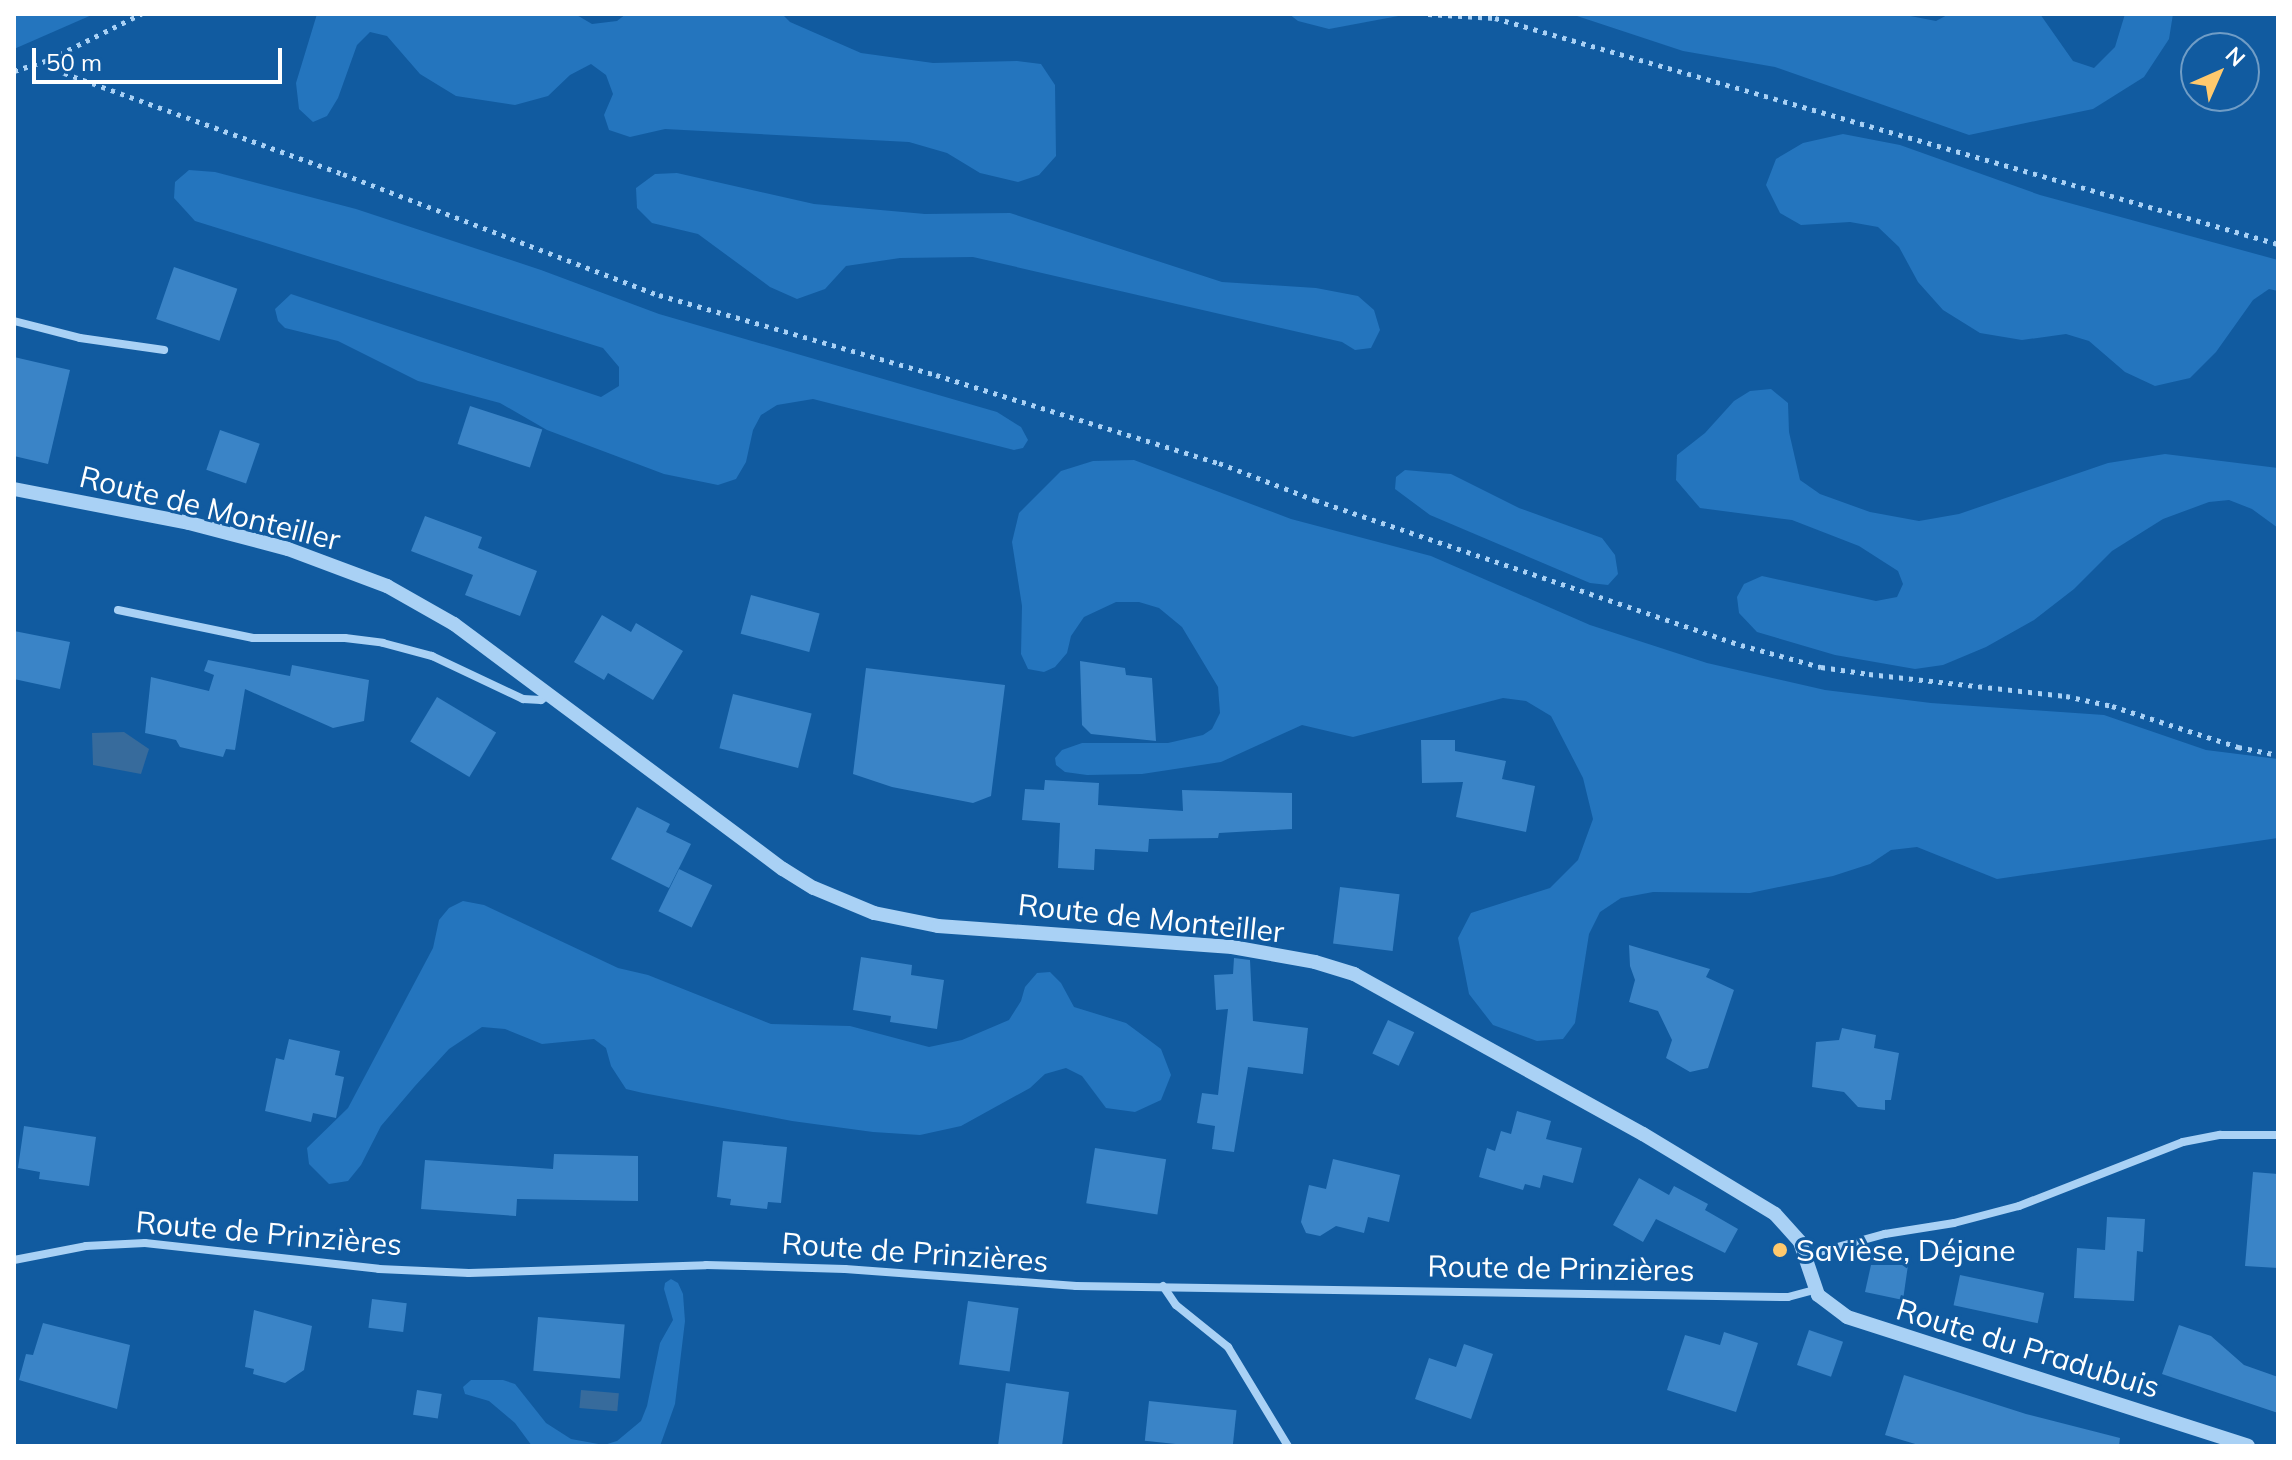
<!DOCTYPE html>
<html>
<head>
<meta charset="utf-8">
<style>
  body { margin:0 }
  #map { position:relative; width:2292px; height:1460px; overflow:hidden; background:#115ba0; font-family:Mulish,sans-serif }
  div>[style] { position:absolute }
  .green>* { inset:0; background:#2475be }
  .water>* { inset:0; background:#376b9c; transform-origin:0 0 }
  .building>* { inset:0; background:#3a84c7; transform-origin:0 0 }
  .path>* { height:5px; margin-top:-2.5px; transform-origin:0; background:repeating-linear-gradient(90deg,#a9d1f5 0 4px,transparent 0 10px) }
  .minor>* { height:8px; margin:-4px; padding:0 4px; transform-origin:4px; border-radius:4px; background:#a9d1f5 }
  .tertiary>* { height:14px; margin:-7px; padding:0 7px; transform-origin:7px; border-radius:7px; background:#a9d1f5 }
  .dots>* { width:22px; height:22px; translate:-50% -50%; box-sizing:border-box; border:4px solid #115ba0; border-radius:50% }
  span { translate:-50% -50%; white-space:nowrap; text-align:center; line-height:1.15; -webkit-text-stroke:6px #115ba0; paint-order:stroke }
  .street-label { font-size:30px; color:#fff }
  .poi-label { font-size:30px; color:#fff }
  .left { translate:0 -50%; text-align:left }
  .frame { position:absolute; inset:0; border:16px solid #fff; pointer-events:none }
  .north { position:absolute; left:2180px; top:32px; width:80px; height:80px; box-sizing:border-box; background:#115ba0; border:2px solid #709dc6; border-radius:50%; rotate:45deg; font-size:22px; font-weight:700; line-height:32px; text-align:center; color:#fff }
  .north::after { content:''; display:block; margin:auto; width:28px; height:36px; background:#ffc96d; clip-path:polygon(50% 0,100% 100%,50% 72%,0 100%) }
  .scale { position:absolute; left:32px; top:48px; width:250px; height:36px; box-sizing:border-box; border:4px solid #fff; border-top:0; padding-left:10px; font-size:24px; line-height:28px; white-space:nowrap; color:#fff; -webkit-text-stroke:6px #115ba0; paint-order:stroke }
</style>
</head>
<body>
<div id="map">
  <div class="green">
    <i style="clip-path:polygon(14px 14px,94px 14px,14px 49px)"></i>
    <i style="clip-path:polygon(317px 14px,575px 14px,592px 24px,617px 21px,626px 14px,782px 14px,790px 22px,861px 53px,933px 63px,1017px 61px,1041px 64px,1055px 85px,1056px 156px,1039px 175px,1018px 182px,980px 173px,947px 153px,909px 142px,665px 129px,630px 137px,609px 130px,604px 115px,613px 94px,606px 75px,591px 64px,570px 75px,548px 96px,515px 105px,456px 96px,420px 74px,387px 36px,370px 32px,357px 45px,338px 98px,327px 116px,313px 122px,299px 109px,296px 83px)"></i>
    <i style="clip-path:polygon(1289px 14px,1409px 14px,1329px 29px,1298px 21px)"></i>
    <i style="clip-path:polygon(1571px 14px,1900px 14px,1936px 21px,1949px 14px,2040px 14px,2073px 61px,2094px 68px,2115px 47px,2125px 14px,2173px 14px,2169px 39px,2144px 77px,2093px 109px,1969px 135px,1775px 67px,1683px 51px)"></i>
    <i style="clip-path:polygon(1843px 134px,1900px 145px,2040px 195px,2278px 260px,2278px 291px,2269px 289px,2253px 300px,2216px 352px,2190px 378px,2155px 386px,2125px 372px,2089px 341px,2066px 334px,2022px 340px,1980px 333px,1943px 310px,1918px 282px,1899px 247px,1878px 227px,1850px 222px,1801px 225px,1780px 213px,1766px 185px,1776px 159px,1803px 143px)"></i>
    <i style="clip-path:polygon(189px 170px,215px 172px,356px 209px,541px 270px,659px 314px,997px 412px,1021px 427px,1028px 440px,1023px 448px,1014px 450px,813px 399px,777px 405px,761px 415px,753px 430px,746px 462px,736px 479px,718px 485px,664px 474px,547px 430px,500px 403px,418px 381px,338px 341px,285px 328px,278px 321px,275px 309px,291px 294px,601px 397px,619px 386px,619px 367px,603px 348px,195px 221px,174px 198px,175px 182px)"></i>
    <i style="clip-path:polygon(677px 173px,814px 204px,925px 214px,1010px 213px,1222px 282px,1316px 288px,1358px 296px,1374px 310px,1380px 330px,1371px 348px,1355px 350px,1342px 342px,973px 257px,900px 258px,846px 266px,825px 289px,797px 299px,770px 287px,698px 234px,652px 223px,637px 208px,636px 188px,655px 174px)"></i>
    <i style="clip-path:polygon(1771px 389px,1788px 403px,1789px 432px,1800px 480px,1820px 494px,1870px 512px,1919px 521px,1959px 514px,2108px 463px,2165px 454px,2278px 468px,2278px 528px,2252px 509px,2229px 500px,2209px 502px,2163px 519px,2112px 551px,2074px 589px,2034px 620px,1986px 647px,1943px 665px,1915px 669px,1835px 655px,1757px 632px,1739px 613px,1737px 597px,1744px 584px,1762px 576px,1876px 601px,1897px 597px,1903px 584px,1898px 571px,1859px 546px,1792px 520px,1700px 508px,1676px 480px,1677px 455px,1705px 433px,1734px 401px,1750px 391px)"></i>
    <i style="clip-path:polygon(1134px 460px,1291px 519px,1431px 556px,1590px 625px,1707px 663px,1825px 690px,1931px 703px,2104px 715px,2206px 750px,2278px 759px,2278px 838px,1997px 879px,1917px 847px,1891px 850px,1870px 864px,1833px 876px,1750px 893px,1653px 892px,1621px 898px,1600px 912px,1589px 934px,1575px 1023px,1563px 1039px,1537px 1041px,1493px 1025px,1469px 994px,1458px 938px,1471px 913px,1550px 888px,1578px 860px,1593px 819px,1583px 778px,1551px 716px,1526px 701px,1503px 698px,1353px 737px,1302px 725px,1221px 762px,1142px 774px,1087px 775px,1065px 772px,1056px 765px,1055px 758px,1062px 750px,1082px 743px,1168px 743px,1203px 735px,1212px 729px,1220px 713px,1218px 687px,1182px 627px,1159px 608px,1139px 602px,1116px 602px,1084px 617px,1071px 636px,1067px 653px,1055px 667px,1044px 672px,1028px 669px,1021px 654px,1022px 606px,1012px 542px,1019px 513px,1061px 471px,1093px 461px)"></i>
    <i style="clip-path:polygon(1405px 470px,1451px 474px,1519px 508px,1602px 538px,1615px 555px,1618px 574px,1608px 585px,1590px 583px,1430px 515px,1395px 489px,1396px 477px)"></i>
    <i style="clip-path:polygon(463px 901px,484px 905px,618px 968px,648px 975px,771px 1024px,850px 1026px,929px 1047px,962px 1040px,1009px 1020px,1021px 1001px,1025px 987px,1037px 973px,1050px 972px,1061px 983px,1074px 1007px,1126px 1023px,1161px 1049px,1171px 1075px,1161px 1100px,1135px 1112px,1106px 1108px,1082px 1076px,1066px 1068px,1045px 1074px,1030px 1088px,961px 1126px,920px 1135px,873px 1132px,792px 1121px,643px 1093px,626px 1089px,611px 1066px,606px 1048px,594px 1039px,542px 1044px,505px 1029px,482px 1027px,449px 1049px,415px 1086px,381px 1126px,361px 1165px,348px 1181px,329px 1184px,309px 1164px,307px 1148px,348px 1108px,433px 948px,439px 920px,449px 908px)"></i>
    <i style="clip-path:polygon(671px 1279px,678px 1283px,683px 1294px,685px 1321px,675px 1404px,660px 1446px,532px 1446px,515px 1423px,489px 1401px,465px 1394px,463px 1387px,471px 1380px,503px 1380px,515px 1384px,546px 1423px,571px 1439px,604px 1445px,617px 1441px,641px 1421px,647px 1406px,660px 1343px,673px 1320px,664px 1289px,665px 1283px)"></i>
  </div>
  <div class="water">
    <i style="clip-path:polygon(124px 732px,149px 749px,141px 774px,93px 765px,92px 733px)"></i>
    <i style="left:581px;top:1390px;width:38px;height:18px;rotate:5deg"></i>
  </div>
  <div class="building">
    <i style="left:174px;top:267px;width:67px;height:55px;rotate:19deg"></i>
    <i style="clip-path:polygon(14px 357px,70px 370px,48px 464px,14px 456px)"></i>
    <i style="left:470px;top:406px;width:76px;height:40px;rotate:18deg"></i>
    <i style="left:220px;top:430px;width:42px;height:42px;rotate:19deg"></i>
    <i style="clip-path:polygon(425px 516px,482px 537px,478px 548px,537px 571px,520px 616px,465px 595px,473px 575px,411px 551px)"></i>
    <i style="left:751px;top:595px;width:71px;height:40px;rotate:15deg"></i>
    <i style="clip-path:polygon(602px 615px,631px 632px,636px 623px,683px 651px,653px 700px,608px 673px,604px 680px,574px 662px)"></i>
    <i style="clip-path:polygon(14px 631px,70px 642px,60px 689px,14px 679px)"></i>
    <i style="clip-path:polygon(208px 660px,290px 676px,292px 665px,369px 680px,364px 721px,333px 728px,245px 689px,235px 750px,226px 749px,223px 757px,180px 747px,176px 740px,145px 733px,151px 677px,209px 691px,214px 675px,204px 671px)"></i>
    <i style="clip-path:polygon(1080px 661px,1125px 668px,1126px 675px,1152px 678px,1156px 741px,1091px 734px,1082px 725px)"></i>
    <i style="clip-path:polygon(866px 668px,1005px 685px,991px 796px,973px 803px,892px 787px,853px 774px)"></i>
    <i style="left:733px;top:694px;width:81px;height:56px;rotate:14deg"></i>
    <i style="left:437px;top:697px;width:69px;height:52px;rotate:31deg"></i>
    <i style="clip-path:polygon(1421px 740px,1455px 740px,1455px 751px,1506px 761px,1502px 779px,1535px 786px,1526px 832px,1456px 817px,1463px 782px,1422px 783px)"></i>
    <i style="clip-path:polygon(1045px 780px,1099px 783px,1098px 805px,1183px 811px,1182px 790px,1292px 793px,1292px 829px,1219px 833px,1218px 838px,1149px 839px,1148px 852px,1095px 849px,1094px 870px,1058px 868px,1060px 823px,1022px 820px,1025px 789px,1044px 790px)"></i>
    <i style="clip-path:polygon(637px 807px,670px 824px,666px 832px,691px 844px,669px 888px,611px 859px)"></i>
    <i style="left:679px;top:869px;width:37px;height:47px;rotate:26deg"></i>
    <i style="left:1340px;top:887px;width:60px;height:57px;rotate:7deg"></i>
    <i style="clip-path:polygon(1629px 945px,1710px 969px,1706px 977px,1734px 990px,1708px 1068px,1690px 1072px,1666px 1058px,1672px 1040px,1658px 1011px,1629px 1002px,1635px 980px,1630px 966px)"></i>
    <i style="clip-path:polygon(861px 957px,912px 965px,911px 975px,944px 980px,937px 1029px,890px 1022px,891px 1016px,853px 1010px)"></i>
    <i style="clip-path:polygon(1234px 958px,1250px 960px,1253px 1021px,1308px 1028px,1303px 1074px,1248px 1067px,1234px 1152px,1212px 1149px,1215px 1126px,1197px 1123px,1202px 1093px,1218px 1095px,1228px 1009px,1216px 1010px,1214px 975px,1233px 974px)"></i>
    <i style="left:1388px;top:1020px;width:29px;height:37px;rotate:25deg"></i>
    <i style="clip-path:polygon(1842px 1028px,1876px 1035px,1874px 1048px,1899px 1053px,1891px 1100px,1885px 1100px,1885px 1110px,1858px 1107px,1844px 1092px,1812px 1087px,1816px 1042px,1839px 1040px)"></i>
    <i style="clip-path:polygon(289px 1039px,340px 1051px,335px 1075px,344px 1077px,336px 1118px,313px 1113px,311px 1122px,265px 1111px,276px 1058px,284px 1060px)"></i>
    <i style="clip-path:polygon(1517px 1111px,1551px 1121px,1546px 1139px,1582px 1148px,1573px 1183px,1543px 1175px,1540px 1188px,1525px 1184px,1523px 1190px,1479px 1177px,1487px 1148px,1495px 1151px,1501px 1131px,1511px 1134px)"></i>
    <i style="clip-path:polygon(24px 1126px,96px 1137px,89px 1186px,39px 1179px,40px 1172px,18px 1168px)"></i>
    <i style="clip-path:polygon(723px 1141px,787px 1147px,781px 1203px,768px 1202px,767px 1209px,730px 1205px,731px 1199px,717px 1197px)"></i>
    <i style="left:1095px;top:1148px;width:72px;height:56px;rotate:9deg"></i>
    <i style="clip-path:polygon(554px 1154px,638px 1156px,638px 1201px,517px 1199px,516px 1216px,421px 1209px,425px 1160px,553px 1169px)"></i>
    <i style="clip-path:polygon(1333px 1159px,1400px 1175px,1389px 1222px,1368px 1217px,1364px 1233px,1336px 1226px,1320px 1236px,1306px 1233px,1301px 1222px,1309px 1185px,1326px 1189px)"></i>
    <i style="clip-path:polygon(2253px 1172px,2278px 1174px,2278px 1268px,2245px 1266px)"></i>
    <i style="clip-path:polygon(1639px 1178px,1669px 1195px,1674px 1186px,1708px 1204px,1705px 1210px,1738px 1229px,1725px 1253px,1656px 1219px,1643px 1242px,1613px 1225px)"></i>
    <i style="clip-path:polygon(2107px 1217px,2145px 1219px,2143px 1252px,2137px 1251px,2134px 1301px,2074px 1298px,2077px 1248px,2105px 1250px)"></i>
    <i style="clip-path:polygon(1871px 1265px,1908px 1265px,1903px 1300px,1865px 1292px)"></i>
    <i style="left:1960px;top:1275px;width:86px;height:31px;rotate:12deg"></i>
    <i style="left:372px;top:1299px;width:35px;height:29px;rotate:7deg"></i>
    <i style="left:968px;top:1301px;width:51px;height:64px;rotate:8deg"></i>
    <i style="clip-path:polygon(254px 1310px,312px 1326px,304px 1370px,285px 1383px,253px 1374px,254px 1369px,245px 1367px)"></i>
    <i style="left:538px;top:1317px;width:87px;height:54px;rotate:5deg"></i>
    <i style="clip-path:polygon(43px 1323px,130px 1345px,117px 1409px,19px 1380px,26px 1354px,33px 1355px)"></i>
    <i style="clip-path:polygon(2179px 1325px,2211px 1336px,2244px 1365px,2278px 1377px,2278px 1413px,2162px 1374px)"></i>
    <i style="left:1809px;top:1330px;width:36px;height:37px;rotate:19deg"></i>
    <i style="clip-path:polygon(1724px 1332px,1758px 1343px,1736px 1412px,1667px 1390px,1685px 1335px,1720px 1345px)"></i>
    <i style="clip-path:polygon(1464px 1344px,1493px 1354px,1471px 1419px,1415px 1399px,1429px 1358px,1456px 1367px)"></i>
    <i style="clip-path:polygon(1904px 1375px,2026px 1414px,2120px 1438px,2119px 1446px,1922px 1446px,1885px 1435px)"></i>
    <i style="clip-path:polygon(1006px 1383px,1069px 1392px,1062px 1446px,998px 1446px)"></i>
    <i style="left:417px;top:1390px;width:25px;height:25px;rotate:9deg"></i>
    <i style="left:1149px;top:1401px;width:88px;height:40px;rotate:6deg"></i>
  </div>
  <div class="path">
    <i style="left:1428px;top:14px;width:67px;rotate:3.4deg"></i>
    <i style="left:1495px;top:18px;width:815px;rotate:16.1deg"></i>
    <i style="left:50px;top:59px;width:20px;rotate:45deg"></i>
    <i style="left:64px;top:73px;width:297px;rotate:19.9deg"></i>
    <i style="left:343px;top:174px;width:338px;rotate:21deg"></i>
    <i style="left:659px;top:295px;width:288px;rotate:16.1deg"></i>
    <i style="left:936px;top:375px;width:296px;rotate:17.3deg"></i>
    <i style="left:1219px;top:463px;width:103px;rotate:21.1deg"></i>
    <i style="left:1315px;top:500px;width:450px;rotate:18.8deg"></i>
    <i style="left:1741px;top:645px;width:83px;rotate:15.4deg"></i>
    <i style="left:1821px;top:667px;width:49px;rotate:8.3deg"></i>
    <i style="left:1869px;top:674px;width:198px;rotate:6.4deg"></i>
    <i style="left:2066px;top:696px;width:47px;rotate:12.3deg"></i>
    <i style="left:2112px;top:706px;width:133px;rotate:18deg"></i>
    <i style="left:2238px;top:747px;width:41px;rotate:11.3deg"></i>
    <i style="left:14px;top:71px;width:38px;rotate:-18deg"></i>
    <i style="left:50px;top:59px;width:102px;rotate:-26.3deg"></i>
  </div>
  <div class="minor">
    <i style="left:14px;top:321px;width:68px;rotate:14.4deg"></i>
    <i style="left:80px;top:338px;width:85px;rotate:8.1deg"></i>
    <i style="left:118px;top:610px;width:138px;rotate:11.7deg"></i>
    <i style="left:253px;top:638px;width:92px"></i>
    <i style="left:345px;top:638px;width:38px;rotate:7deg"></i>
    <i style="left:383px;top:643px;width:51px;rotate:14.9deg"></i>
    <i style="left:432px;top:656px;width:101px;rotate:25.3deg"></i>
    <i style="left:523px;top:699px;width:18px;rotate:3deg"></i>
    <i style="left:541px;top:700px;width:9px;rotate:-36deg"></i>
    <i style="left:1805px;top:1256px;width:83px;rotate:-15.4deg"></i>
    <i style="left:1885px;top:1234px;width:70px;rotate:-9.1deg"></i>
    <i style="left:1954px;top:1223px;width:67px;rotate:-14.7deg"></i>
    <i style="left:2019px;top:1206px;width:176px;rotate:-21.3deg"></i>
    <i style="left:2183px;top:1142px;width:38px;rotate:-11deg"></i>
    <i style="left:2220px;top:1135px;width:58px"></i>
    <i style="left:14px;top:1260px;width:73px;rotate:-11deg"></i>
    <i style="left:86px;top:1246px;width:59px;rotate:-2.9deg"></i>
    <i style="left:145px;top:1243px;width:235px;rotate:6.3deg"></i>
    <i style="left:379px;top:1269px;width:90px;rotate:2.5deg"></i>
    <i style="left:469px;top:1273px;width:237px;rotate:-1.9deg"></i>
    <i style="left:706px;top:1265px;width:139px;rotate:1.6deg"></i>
    <i style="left:845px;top:1269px;width:232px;rotate:4.2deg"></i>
    <i style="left:1076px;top:1286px;width:712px;rotate:0.89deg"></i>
    <i style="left:1788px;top:1297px;width:28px;rotate:-15deg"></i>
    <i style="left:1163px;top:1286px;width:23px;rotate:56deg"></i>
    <i style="left:1176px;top:1305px;width:67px;rotate:38.9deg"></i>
    <i style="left:1228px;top:1347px;width:116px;rotate:58.8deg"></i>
  </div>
  <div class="tertiary">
    <i style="left:14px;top:489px;width:178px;rotate:11deg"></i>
    <i style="left:189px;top:523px;width:102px;rotate:14.7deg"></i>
    <i style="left:288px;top:549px;width:106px;rotate:20.5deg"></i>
    <i style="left:387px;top:586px;width:77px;rotate:29.6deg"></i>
    <i style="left:454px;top:624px;width:410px;rotate:36.7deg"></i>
    <i style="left:783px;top:869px;width:36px;rotate:32deg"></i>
    <i style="left:814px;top:888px;width:65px;rotate:22.6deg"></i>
    <i style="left:874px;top:913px;width:65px;rotate:11.5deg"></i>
    <i style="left:938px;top:926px;width:295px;rotate:4.1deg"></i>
    <i style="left:1232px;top:947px;width:84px;rotate:10.2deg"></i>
    <i style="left:1315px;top:962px;width:41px;rotate:17.1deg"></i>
    <i style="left:1354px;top:974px;width:330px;rotate:29deg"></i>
    <i style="left:1643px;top:1134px;width:154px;rotate:31.2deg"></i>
    <i style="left:1775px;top:1214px;width:38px;rotate:48deg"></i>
    <i style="left:1800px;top:1242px;width:56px;rotate:71.2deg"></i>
    <i style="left:1818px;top:1295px;width:36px;rotate:37deg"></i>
    <i style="left:1847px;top:1317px;width:421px;rotate:17.8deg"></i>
  </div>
  <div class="dots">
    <i style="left:1780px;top:1250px;background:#ffc96d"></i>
  </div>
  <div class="street-label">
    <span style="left:210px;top:508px;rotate:14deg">Route de Monteiller</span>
    <span style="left:1151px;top:918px;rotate:6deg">Route de Monteiller</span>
    <span style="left:269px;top:1233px;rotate:5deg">Route de Prinzières</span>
    <span style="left:915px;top:1252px;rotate:4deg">Route de Prinzières</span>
    <span style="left:1561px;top:1268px;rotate:1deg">Route de Prinzières</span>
    <span style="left:2028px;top:1348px;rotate:17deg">Route du Pradubuis</span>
  </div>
  <div class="poi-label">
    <span class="left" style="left:1796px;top:1250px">Savièse, Déjane</span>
  </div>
  <div class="frame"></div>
  <div class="north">N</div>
  <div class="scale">50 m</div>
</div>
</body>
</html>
